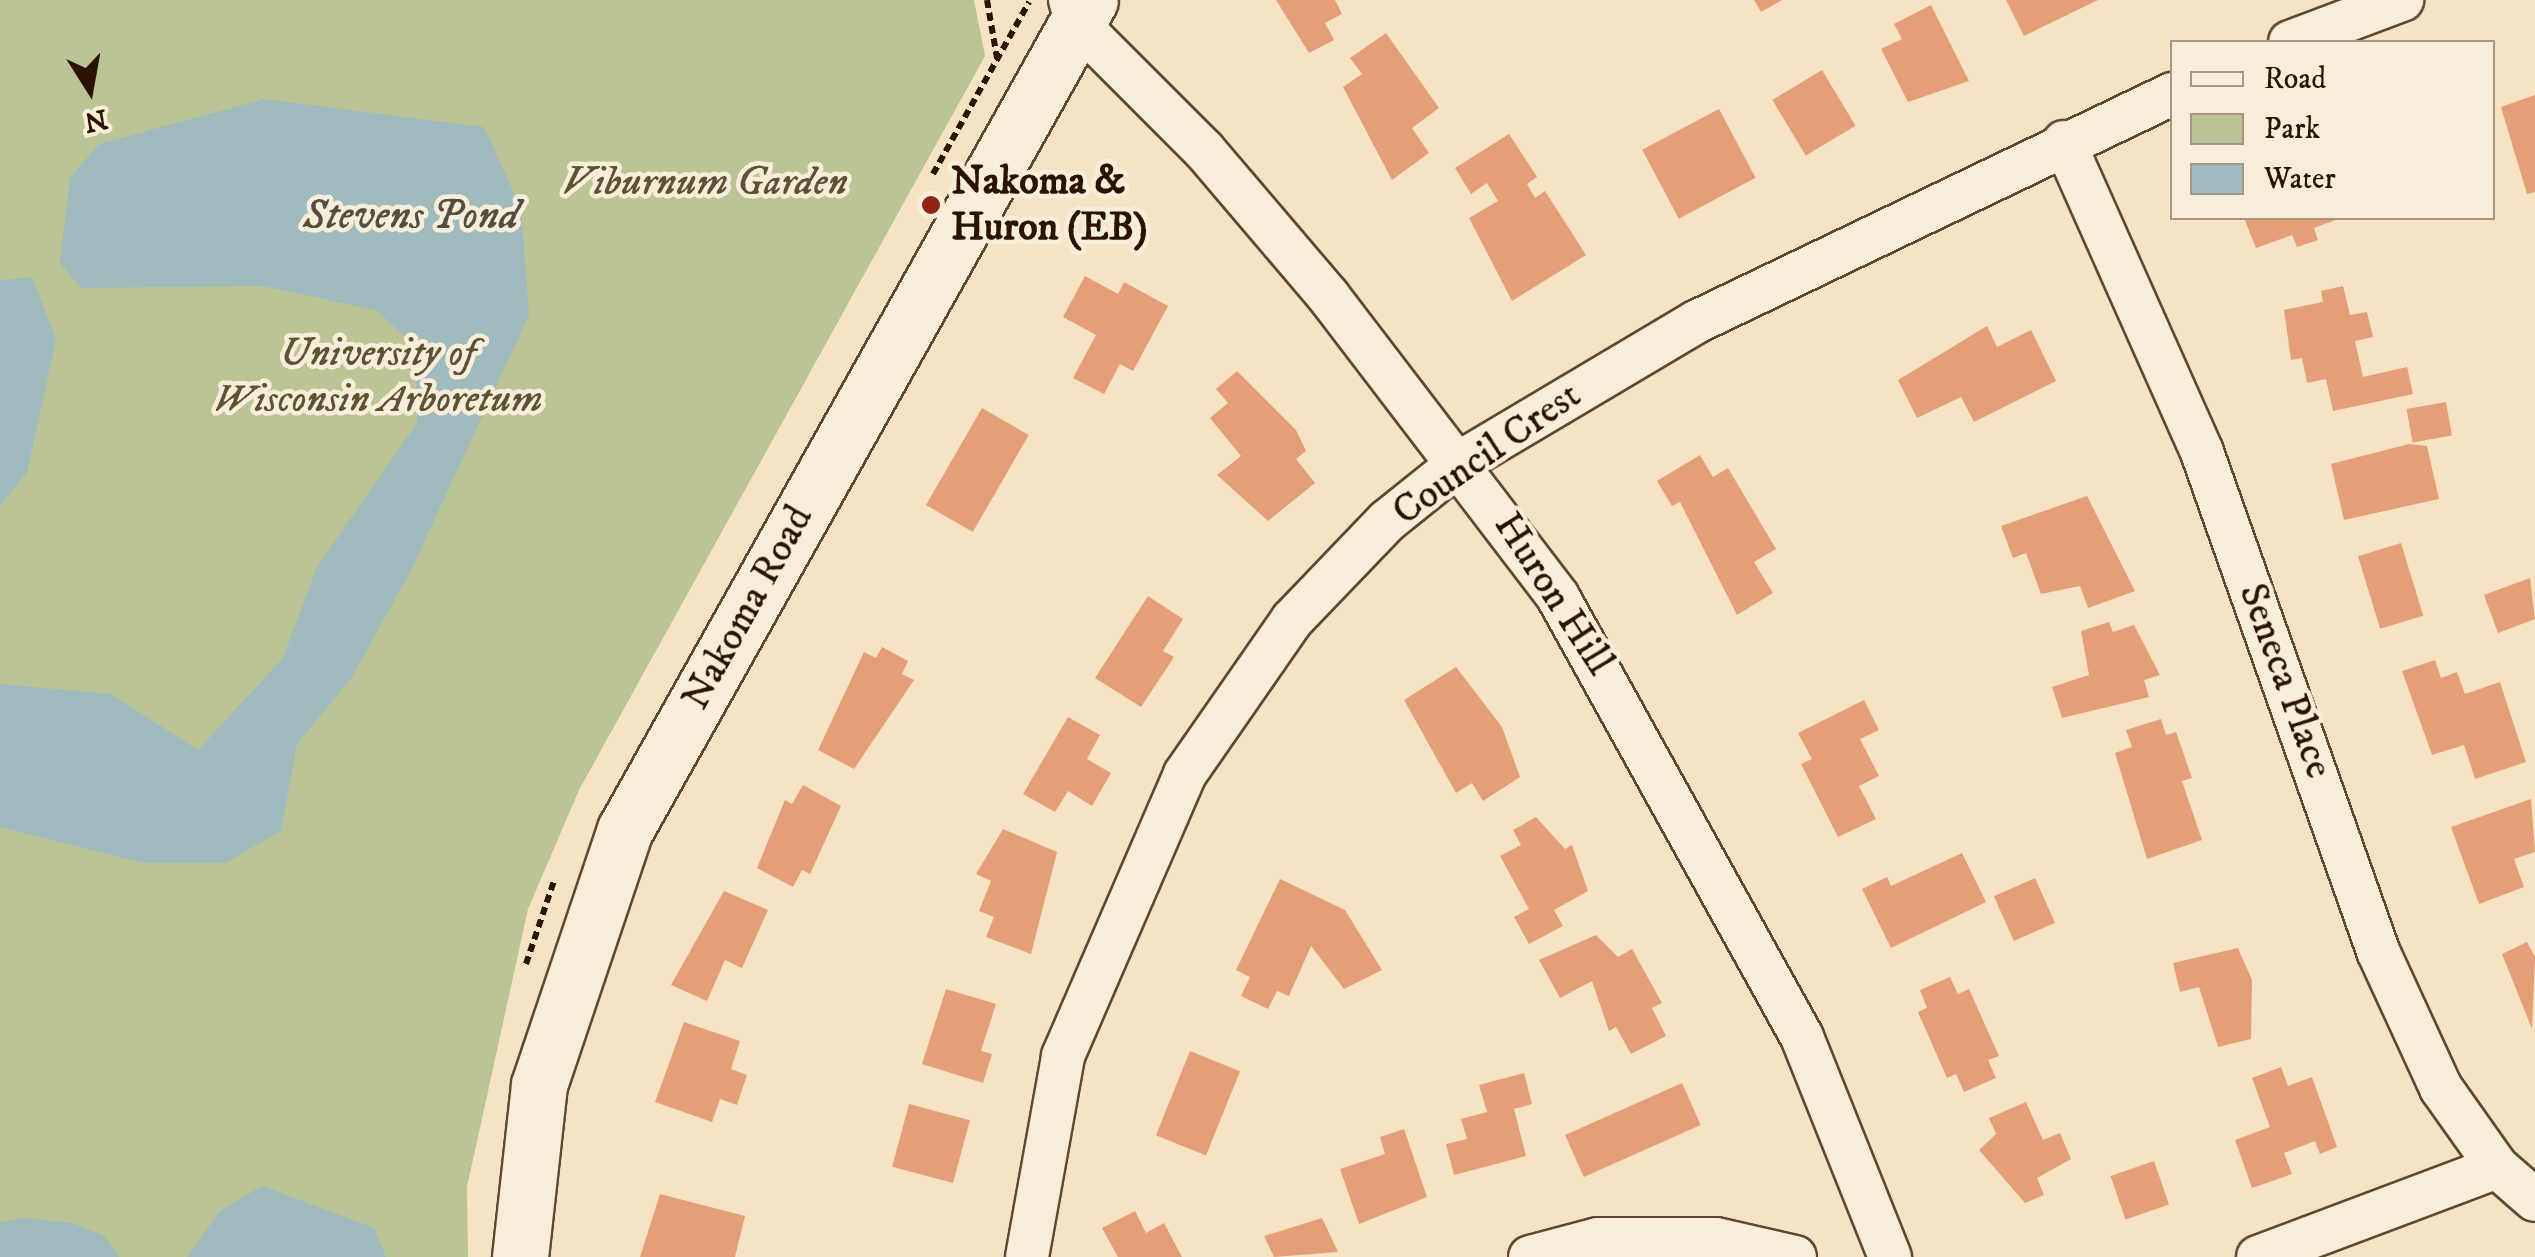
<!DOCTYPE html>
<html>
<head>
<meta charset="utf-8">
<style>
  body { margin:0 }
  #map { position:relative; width:2535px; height:1257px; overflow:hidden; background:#f5e3c4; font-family:"IM FELL DW Pica",serif }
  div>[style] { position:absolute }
  .green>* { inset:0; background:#bac495 }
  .water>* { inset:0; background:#a0bbbe }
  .building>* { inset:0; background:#e49f78; transform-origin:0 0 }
  .path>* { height:6px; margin-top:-3px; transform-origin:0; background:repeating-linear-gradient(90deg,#2a1400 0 8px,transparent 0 13px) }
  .roads { filter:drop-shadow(2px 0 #5d4831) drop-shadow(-2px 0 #5d4831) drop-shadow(0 2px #5d4831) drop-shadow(0 -2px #5d4831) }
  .street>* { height:42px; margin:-21px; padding:0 21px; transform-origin:21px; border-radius:21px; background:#f8edd9 }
  .secondary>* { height:55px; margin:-27.5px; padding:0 27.5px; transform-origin:27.5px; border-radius:27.5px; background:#f8edd9 }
  .dots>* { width:28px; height:28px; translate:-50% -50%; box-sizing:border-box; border:5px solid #f8edd9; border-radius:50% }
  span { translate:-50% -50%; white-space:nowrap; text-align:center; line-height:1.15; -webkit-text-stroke:9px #f8edd9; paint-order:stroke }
  .poi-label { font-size:40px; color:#2a1400; font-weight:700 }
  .left { translate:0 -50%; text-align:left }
  .park-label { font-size:40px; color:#5c5234; font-style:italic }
  .street-label { font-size:40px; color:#2a1400 }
  .water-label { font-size:42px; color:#534e42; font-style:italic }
  .legend { position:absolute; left:2170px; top:40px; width:325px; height:180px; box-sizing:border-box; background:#f8edd9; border:2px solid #a69682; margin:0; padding:12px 18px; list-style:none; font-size:30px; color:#2a1400 }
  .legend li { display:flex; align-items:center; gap:20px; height:50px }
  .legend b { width:50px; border:2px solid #a69682 }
  .north { position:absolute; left:40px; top:40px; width:100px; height:100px; -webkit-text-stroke:8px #f8edd9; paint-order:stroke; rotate:169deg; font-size:28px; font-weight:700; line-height:40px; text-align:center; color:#2a1400 }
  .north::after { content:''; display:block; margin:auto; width:35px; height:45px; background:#2a1400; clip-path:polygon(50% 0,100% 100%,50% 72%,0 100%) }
</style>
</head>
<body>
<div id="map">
  <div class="green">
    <i style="clip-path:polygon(0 0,974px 0,985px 56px,579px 790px,528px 909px,467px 1187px,468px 1257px,0 1257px)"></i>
  </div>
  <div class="water">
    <i style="clip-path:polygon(264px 99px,484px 127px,521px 208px,529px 315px,412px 568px,352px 677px,297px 744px,281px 831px,225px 863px,144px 863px,0 827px,0 684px,111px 694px,198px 750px,283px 658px,317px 567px,417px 423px,415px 346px,376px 310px,262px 286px,81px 288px,60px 263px,70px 178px,99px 144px)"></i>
    <i style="clip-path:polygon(32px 277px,56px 340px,27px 472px,0 506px,0 280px)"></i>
    <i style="clip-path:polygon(262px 1186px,374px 1228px,386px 1257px,187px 1257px,220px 1211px)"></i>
    <i style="clip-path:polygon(23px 1218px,73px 1223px,104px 1236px,119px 1257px,0 1257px,0 1223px)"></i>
  </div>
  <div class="building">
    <i style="clip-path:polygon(1276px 0,1335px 0,1342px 14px,1325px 23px,1334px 40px,1309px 53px)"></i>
    <i style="clip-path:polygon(1754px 0,1782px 0,1761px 12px)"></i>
    <i style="clip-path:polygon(2006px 0,2098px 0,2024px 36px)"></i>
    <i style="clip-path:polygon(1931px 5px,1969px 81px,1908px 102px,1881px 49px,1902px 39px,1894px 24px)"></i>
    <i style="clip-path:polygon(1386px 33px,1439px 108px,1412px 128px,1429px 153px,1392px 180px,1343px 87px,1362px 74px,1350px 58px)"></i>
    <i style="left:1822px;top:70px;width:65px;height:58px;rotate:59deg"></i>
    <i style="clip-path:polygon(2535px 95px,2535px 192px,2527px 194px,2501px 107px)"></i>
    <i style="left:1719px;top:109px;width:78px;height:87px;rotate:62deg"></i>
    <i style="clip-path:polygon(1509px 134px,1537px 177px,1527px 184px,1535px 198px,1545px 191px,1586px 255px,1512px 301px,1469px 218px,1498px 201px,1487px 183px,1471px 194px,1455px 168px)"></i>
    <i style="clip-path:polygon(2244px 218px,2341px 218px,2314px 228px,2318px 240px,2297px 247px,2292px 235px,2256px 248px)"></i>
    <i style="clip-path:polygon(1085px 276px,1118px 294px,1124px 282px,1168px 306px,1133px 371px,1120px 364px,1104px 394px,1073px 378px,1096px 335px,1063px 317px)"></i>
    <i style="clip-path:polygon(2343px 286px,2350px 315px,2367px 312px,2373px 337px,2355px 341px,2363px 377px,2407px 367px,2413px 394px,2333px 411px,2326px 379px,2307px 383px,2302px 358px,2291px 360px,2284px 310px,2323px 302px,2321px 291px)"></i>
    <i style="clip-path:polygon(1987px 326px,1997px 347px,2031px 330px,2056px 381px,1974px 422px,1961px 397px,1917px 418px,1898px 380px)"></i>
    <i style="clip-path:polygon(1237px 371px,1296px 430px,1306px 451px,1296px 459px,1315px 483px,1268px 521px,1217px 475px,1241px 456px,1210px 418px,1228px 403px,1216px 389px)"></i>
    <i style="left:2446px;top:402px;width:34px;height:40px;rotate:80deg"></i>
    <i style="left:982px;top:408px;width:54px;height:112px;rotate:30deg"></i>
    <i style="clip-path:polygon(2409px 444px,2427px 446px,2439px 499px,2344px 520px,2331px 464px)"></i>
    <i style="clip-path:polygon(1700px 455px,1713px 477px,1728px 468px,1776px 549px,1754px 562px,1773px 593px,1737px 615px,1680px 502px,1672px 506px,1657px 481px)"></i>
    <i style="clip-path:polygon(2087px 496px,2135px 591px,2088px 608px,2080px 586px,2041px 594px,2026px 553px,2013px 558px,2001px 526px)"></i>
    <i style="left:2401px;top:543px;width:76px;height:45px;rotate:73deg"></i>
    <i style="clip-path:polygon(2530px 578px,2535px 619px,2498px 633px,2484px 595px)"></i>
    <i style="clip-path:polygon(1148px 596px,1183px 619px,1163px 651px,1174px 657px,1141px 707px,1095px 678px)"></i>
    <i style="clip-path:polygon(2109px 622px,2113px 632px,2134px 625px,2160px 675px,2144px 680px,2149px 697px,2062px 718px,2052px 687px,2089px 675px,2081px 631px)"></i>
    <i style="clip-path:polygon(882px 647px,908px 661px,902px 674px,914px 680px,854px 769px,818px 750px,864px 652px,876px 658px)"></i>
    <i style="clip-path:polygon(2435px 660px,2441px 678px,2457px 672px,2465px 694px,2500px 682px,2526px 762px,2475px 779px,2464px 745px,2432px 755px,2402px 671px)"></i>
    <i style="clip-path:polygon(1456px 667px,1502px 727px,1520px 777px,1483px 801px,1472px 783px,1456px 793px,1404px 700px)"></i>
    <i style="clip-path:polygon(1864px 700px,1879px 730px,1860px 739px,1879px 776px,1859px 786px,1876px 819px,1838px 837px,1801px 764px,1812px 759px,1798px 733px)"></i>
    <i style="clip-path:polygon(1068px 717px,1100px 735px,1087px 759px,1111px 773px,1092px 806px,1068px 791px,1055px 812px,1023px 794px)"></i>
    <i style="clip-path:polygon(2161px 719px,2166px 735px,2176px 732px,2192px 778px,2182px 781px,2202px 840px,2147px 859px,2115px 753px,2132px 747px,2126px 730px)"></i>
    <i style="clip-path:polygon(803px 785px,841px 806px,810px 874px,802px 870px,793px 887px,757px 868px,785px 800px,792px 804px)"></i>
    <i style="clip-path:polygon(2531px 799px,2535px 852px,2514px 859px,2524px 887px,2479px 904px,2451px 827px)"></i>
    <i style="clip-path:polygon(1536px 817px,1565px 849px,1572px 845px,1588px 891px,1554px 910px,1563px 926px,1529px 944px,1514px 917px,1529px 909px,1500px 856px,1521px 845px,1513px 830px)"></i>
    <i style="clip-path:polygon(1003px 829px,1057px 852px,1031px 954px,986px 937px,994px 917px,979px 911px,991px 881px,976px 874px)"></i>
    <i style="clip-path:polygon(1962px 853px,1986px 902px,1891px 948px,1862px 889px,1887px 877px,1891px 886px)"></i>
    <i style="left:2035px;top:878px;width:49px;height:45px;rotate:66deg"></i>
    <i style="clip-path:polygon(1280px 879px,1345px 910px,1382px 970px,1344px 989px,1311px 946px,1289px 996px,1277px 991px,1268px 1009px,1241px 996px,1250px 977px,1236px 970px)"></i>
    <i style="clip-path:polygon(724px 891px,768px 910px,742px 968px,725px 960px,707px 1001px,671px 985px)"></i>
    <i style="clip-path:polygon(1596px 935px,1618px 957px,1632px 949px,1662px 1003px,1652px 1008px,1666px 1036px,1631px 1054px,1616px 1027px,1609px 1031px,1592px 981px,1560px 998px,1539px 960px)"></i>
    <i style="clip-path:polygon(2527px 942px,2535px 957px,2532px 1029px,2502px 954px)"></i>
    <i style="clip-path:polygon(2238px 948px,2252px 980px,2251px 1039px,2218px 1047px,2199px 987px,2180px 992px,2173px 963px)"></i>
    <i style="clip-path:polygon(1950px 977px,1958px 994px,1969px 989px,1999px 1056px,1988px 1060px,1996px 1078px,1964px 1092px,1956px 1074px,1947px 1078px,1918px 1012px,1927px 1008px,1920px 990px)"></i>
    <i style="clip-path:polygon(946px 989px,996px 1004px,981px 1051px,992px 1054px,983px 1083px,922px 1064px)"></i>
    <i style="clip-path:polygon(684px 1022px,740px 1041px,731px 1069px,747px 1075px,737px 1105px,720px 1099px,712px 1122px,655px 1102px)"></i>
    <i style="left:1190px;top:1051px;width:54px;height:91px;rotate:22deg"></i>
    <i style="clip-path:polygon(2281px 1067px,2288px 1086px,2312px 1077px,2337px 1147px,2320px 1154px,2315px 1141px,2284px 1153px,2292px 1174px,2252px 1188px,2235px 1140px,2270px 1127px,2252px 1078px)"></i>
    <i style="clip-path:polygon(1524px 1073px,1532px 1104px,1514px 1109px,1526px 1156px,1454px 1175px,1446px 1144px,1467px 1139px,1461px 1119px,1487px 1112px,1479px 1085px)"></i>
    <i style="left:1682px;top:1083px;width:46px;height:128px;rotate:66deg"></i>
    <i style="clip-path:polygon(2026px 1102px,2043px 1140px,2060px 1133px,2071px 1159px,2037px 1178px,2044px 1195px,2025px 1203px,1979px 1150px,1996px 1134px,1989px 1118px)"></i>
    <i style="left:909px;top:1104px;width:63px;height:65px;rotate:15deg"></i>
    <i style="clip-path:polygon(1404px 1129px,1427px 1197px,1359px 1224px,1340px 1169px,1385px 1154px,1380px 1137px)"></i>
    <i style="left:2154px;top:1161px;width:46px;height:46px;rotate:71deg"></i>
    <i style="clip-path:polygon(660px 1194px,745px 1216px,735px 1257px,640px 1257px)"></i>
    <i style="clip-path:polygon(1135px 1211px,1146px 1233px,1164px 1223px,1182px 1257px,1118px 1257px,1102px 1228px)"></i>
    <i style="clip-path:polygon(1322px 1218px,1338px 1252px,1274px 1257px,1264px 1236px)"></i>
  </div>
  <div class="path">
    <i style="left:987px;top:0;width:59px;rotate:80.2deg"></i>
    <i style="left:933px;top:174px;width:197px;rotate:-60.8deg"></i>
    <i style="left:526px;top:964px;width:88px;rotate:-71.4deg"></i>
  </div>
  <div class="roads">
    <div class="street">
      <i style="left:1070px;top:0;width:24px;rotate:73deg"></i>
      <i style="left:1077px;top:23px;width:180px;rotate:45deg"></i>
      <i style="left:1204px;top:150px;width:193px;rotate:49.6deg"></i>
      <i style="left:1329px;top:297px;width:377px;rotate:52.6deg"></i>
      <i style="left:1558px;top:597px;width:503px;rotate:60.99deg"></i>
      <i style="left:1802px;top:1037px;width:237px;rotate:68.2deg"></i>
      <i style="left:2290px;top:42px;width:120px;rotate:-20.6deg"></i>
      <i style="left:2064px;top:142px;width:339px;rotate:66deg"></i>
      <i style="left:2202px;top:452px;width:529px;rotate:70.57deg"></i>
      <i style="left:2378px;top:951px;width:151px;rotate:65.3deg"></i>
      <i style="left:2441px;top:1088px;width:97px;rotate:54.7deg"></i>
      <i style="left:2497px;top:1167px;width:50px;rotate:41deg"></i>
      <i style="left:1027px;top:1257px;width:204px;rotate:-79.8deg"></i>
      <i style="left:1063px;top:1056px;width:307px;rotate:-66.6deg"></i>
      <i style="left:1185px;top:774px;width:188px;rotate:-55.2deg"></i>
      <i style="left:1292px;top:620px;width:137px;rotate:-46.2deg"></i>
      <i style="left:1387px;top:521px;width:96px;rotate:-38.7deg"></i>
      <i style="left:1462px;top:461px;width:272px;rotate:-30.7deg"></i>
      <i style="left:1696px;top:322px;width:528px;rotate:-25.59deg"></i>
      <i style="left:1530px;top:1257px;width:70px;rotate:-14.8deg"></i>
      <i style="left:1598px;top:1239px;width:118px"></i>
      <i style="left:1716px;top:1239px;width:81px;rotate:12.8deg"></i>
      <i style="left:2258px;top:1257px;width:255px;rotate:-20.6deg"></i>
    </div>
    <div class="secondary">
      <i style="left:520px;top:1257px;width:173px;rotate:-83.7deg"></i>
      <i style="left:539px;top:1085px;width:269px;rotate:-71.4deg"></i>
      <i style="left:625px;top:830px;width:951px;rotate:-60.74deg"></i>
    </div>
  </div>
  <div class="dots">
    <i style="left:931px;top:205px;background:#8f2418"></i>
  </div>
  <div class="poi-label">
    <span class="left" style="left:951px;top:205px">Nakoma &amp;<br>Huron (EB)</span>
  </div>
  <div class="park-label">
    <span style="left:705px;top:183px">Viburnum Garden</span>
    <span style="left:378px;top:377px">University of<br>Wisconsin Arboretum</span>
  </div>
  <div class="street-label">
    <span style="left:1487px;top:454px;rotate:-35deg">Council Crest</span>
    <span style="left:1553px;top:594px;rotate:57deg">Huron Hill</span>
    <span style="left:748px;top:608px;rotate:-61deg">Nakoma Road</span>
    <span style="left:2285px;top:681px;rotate:70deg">Seneca Place</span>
  </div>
  <div class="water-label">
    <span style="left:411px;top:216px">Stevens Pond</span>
  </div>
  <ul class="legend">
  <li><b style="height:12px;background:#f8edd9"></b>Road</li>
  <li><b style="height:28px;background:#bac495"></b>Park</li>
  <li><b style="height:28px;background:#a0bbbe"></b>Water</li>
  </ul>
  <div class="north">N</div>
</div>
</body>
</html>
